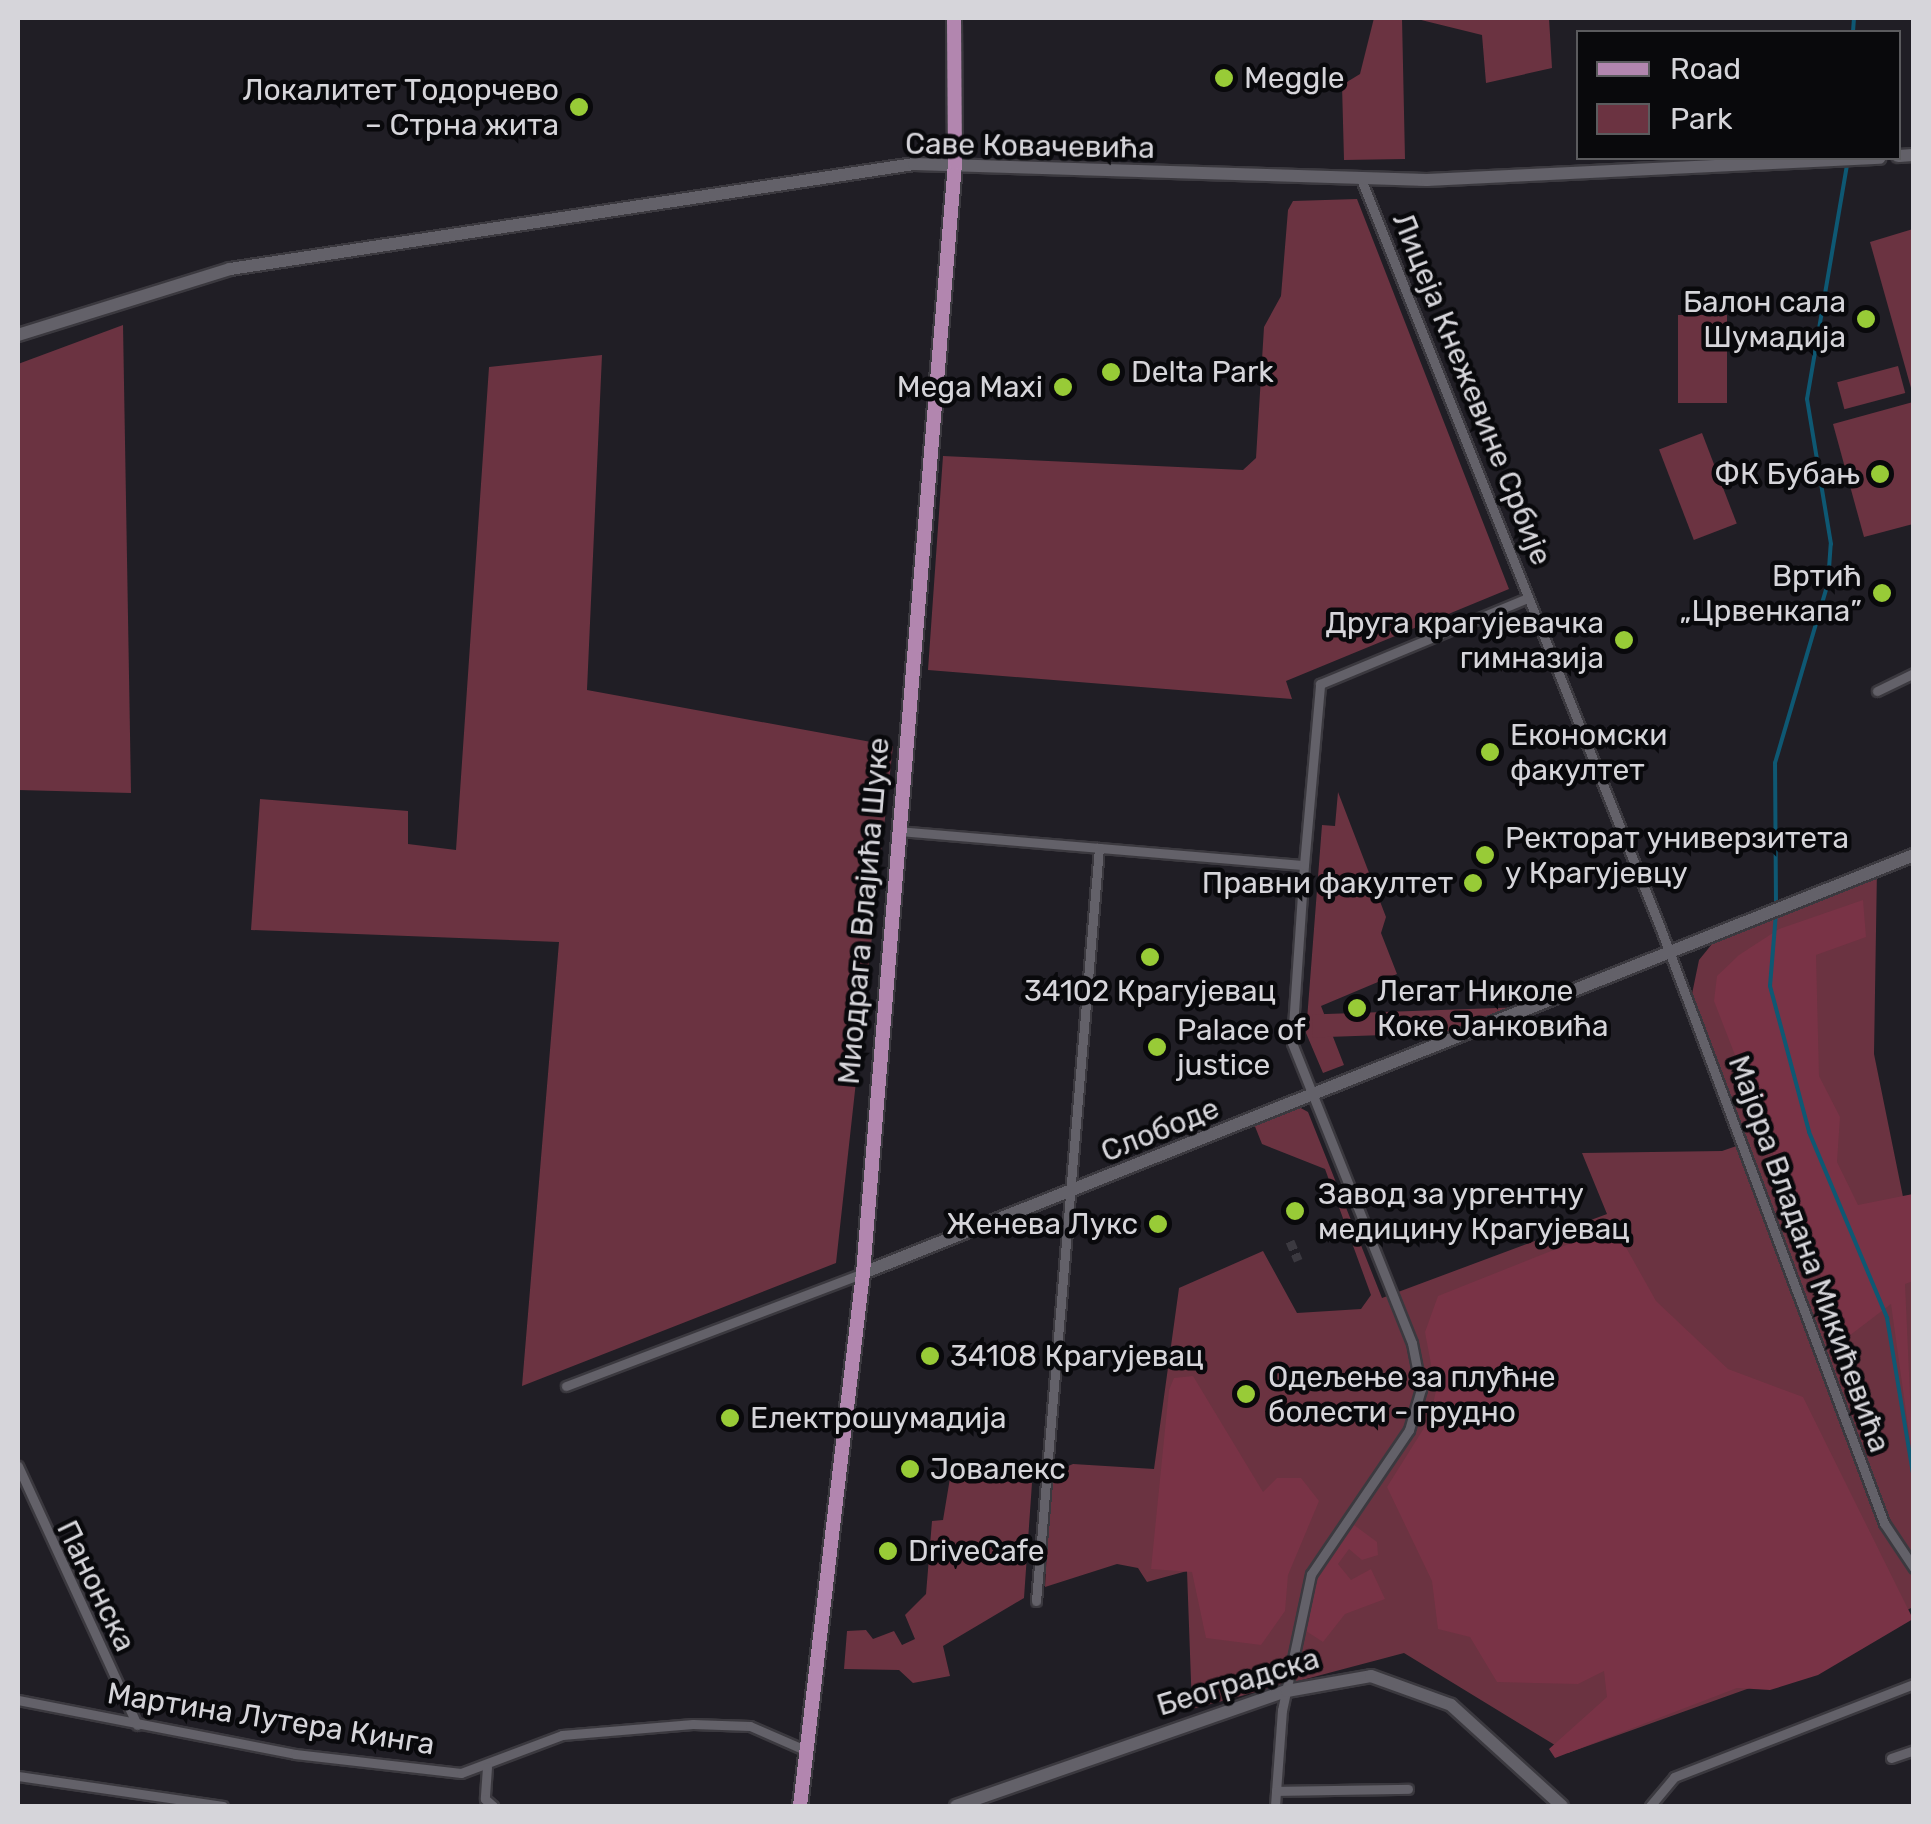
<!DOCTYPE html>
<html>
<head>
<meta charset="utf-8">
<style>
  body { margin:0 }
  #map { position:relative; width:1931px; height:1824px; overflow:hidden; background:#201e25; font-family:Rubik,sans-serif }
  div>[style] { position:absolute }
  .green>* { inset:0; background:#6b3341; transform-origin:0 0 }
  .forest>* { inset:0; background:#793346 }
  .stream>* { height:4px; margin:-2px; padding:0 2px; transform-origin:2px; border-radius:2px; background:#0e5873 }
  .street-tunnel>* { height:9px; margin-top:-4.5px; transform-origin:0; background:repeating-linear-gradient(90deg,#3b3940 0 9px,transparent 0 13.5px) }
  .roads { filter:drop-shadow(2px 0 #3b393f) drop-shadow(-2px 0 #3b393f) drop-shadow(0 2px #3b393f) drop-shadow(0 -2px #3b393f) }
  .street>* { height:9px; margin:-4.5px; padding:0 4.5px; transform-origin:4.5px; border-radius:4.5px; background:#636169 }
  .secondary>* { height:12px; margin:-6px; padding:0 6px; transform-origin:6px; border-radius:6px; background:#636169 }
  .primary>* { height:14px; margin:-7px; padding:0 7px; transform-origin:7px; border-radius:7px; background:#b286af }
  .dots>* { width:28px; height:28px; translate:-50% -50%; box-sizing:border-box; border:5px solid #09090c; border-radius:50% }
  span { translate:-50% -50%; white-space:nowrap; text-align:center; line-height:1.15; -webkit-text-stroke:9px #09090c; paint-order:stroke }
  .poi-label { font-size:30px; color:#d6d5da }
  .left { translate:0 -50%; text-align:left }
  .right { translate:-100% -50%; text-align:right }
  .street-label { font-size:30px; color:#d6d5da }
  .frame { position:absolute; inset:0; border:20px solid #d6d5da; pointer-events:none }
  .legend { position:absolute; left:1576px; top:30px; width:325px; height:130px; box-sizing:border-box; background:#09090c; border:2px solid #5b5b5e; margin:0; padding:12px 18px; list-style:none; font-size:30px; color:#d6d5da }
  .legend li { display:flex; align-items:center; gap:20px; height:50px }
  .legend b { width:50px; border:2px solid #5b5b5e }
</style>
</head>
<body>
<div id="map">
  <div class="green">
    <i style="clip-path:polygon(1374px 18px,1402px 18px,1405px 159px,1344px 160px,1342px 85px,1360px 74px)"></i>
    <i style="clip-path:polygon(1413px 18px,1549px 18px,1552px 68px,1486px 83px,1482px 35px)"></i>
    <i style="clip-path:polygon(1357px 199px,1509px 589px,1286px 681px,1292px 699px,928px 670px,943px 456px,1243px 470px,1256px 458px,1264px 327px,1281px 296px,1288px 210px,1293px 201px)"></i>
    <i style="clip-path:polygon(1913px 229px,1914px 229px,1913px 395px,1870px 242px)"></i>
    <i style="left:1678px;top:315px;width:49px;height:88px"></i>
    <i style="clip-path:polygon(123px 325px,131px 793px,18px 790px,18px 364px)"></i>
    <i style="clip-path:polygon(602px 355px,587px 690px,893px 746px,836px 1263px,522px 1386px,559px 942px,251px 930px,260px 799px,408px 811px,408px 844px,456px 850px,489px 367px)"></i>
    <i style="left:1898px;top:366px;width:28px;height:63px;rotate:75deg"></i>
    <i style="clip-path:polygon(1913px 402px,1913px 524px,1864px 537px,1833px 424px)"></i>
    <i style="left:1702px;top:433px;width:97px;height:46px;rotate:69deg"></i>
    <i style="clip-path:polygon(1338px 792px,1386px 917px,1381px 933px,1397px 974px,1321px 1006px,1344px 1065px,1323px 1073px,1306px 1033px,1322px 825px,1335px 826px)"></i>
    <i style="clip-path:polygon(1877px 869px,1874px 1054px,1914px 1251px,1913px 1607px,1761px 1684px,1568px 1753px,1404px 1653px,1192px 1709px,1187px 1571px,1147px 1582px,1138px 1568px,1117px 1564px,1045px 1587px,1051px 1473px,1073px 1464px,1154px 1469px,1179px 1288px,1263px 1251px,1297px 1313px,1361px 1309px,1371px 1295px,1325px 1169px,1262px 1144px,1254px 1124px,1297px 1106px,1308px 1112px,1382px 1298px,1607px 1214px,1582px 1153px,1722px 1151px,1748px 1142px,1692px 994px,1699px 960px,1716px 939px)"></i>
    <i style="left:1529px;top:1007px;width:23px;height:217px;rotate:88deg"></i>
    <i style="clip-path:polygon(950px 1478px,1032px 1483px,1024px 1598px,943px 1646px,950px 1676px,913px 1683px,899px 1670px,844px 1669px,847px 1631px,866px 1630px,873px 1639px,894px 1631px,902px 1645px,915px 1639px,905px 1615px,926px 1594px,932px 1521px,943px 1520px)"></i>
  </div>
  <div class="forest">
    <i style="clip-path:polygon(1863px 900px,1866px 937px,1816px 955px,1819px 1076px,1840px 1117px,1837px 1162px,1858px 1205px,1913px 1194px,1913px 1281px,1905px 1284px,1913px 1462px,1891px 1304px,1845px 1339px,1714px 1001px,1717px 976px,1739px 955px,1779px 929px)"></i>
    <i style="clip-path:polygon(1614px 1226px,1656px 1301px,1728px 1369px,1803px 1397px,1913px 1619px,1818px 1675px,1770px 1690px,1737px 1688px,1555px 1758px,1549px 1749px,1607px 1697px,1604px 1671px,1578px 1684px,1497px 1682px,1470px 1637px,1438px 1629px,1432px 1581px,1387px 1487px,1429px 1420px,1436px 1391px,1425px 1332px,1438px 1296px)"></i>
    <i style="clip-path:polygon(1193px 1376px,1263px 1492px,1277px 1478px,1301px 1478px,1319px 1501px,1288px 1575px,1285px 1611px,1261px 1645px,1206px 1638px,1192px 1572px,1151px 1569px,1169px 1390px,1174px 1378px)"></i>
    <i style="clip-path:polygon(1354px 1525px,1377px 1542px,1378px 1555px,1362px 1560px,1349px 1549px,1338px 1564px,1351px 1580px,1371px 1569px,1385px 1599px,1345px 1614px,1323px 1642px,1306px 1631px,1312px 1587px)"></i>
  </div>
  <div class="stream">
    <i style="left:1853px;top:32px;width:14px;rotate:-86deg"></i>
    <i style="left:1776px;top:904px;width:141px;rotate:-90.4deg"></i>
    <i style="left:1775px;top:763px;width:188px;rotate:-73.6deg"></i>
    <i style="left:1828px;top:583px;width:39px;rotate:-86deg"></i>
    <i style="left:1831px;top:544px;width:147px;rotate:-99.4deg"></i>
    <i style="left:1807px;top:399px;width:238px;rotate:-80.3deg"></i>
    <i style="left:1776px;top:913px;width:73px;rotate:94.7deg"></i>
    <i style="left:1770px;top:986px;width:151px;rotate:75deg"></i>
    <i style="left:1809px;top:1132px;width:202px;rotate:67.2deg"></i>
    <i style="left:1887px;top:1318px;width:164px;rotate:80.5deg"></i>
  </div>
  <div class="street-tunnel">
    <i style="left:1290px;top:1241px;width:21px;rotate:67deg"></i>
  </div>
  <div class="roads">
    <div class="street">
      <i style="left:1361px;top:179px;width:806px;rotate:68.21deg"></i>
      <i style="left:1660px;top:927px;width:637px;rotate:69.4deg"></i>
      <i style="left:1884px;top:1523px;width:54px;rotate:56.3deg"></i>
      <i style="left:1877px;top:691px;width:41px;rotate:-25.9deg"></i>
      <i style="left:898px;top:831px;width:407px;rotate:4.8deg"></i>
      <i style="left:1304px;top:865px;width:178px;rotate:93.9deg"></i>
      <i style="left:1292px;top:1043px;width:323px;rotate:68.2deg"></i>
      <i style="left:1412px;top:1343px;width:47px;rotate:78.9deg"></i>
      <i style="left:1421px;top:1389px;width:43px;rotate:106.3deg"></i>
      <i style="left:1409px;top:1430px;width:174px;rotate:124.2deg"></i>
      <i style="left:1311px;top:1574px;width:139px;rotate:102deg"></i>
      <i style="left:1282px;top:1710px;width:96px;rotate:94.2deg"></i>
      <i style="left:1304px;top:865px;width:182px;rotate:-84.9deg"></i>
      <i style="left:1320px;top:684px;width:225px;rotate:-22.5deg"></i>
      <i style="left:566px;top:1386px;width:318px;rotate:-20.8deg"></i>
      <i style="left:18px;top:1466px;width:285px;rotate:65.3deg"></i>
      <i style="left:1036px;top:1601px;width:756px;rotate:-85.22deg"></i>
      <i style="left:18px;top:1700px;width:282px;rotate:11deg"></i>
      <i style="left:295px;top:1754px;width:167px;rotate:6.5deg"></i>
      <i style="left:461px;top:1773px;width:108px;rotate:-20.6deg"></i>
      <i style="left:562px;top:1735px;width:131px;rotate:-4.8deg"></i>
      <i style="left:693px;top:1724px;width:57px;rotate:2deg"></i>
      <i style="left:750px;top:1726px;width:60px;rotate:23.6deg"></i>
      <i style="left:1891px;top:1758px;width:24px;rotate:-19deg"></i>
      <i style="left:487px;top:1767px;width:32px;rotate:94deg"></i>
      <i style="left:485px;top:1799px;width:11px;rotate:41deg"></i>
      <i style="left:18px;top:1776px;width:207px;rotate:8.3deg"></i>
      <i style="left:1276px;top:1791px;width:132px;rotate:-0.9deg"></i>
      <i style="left:1650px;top:1806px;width:38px;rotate:-50deg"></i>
      <i style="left:1674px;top:1777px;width:257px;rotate:-21.2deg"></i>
    </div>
    <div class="secondary">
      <i style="left:1898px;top:156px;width:16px;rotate:-4deg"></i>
      <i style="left:18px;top:335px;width:222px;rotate:-17.3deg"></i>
      <i style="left:230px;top:269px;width:692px;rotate:-8.73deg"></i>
      <i style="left:914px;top:164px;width:513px;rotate:1.79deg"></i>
      <i style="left:1427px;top:180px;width:453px;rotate:-2.8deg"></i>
      <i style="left:863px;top:1273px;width:1131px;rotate:-21.69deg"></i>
      <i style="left:956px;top:1806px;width:350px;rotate:-19.2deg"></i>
      <i style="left:1287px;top:1691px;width:85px;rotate:-10.1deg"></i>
      <i style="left:1371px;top:1676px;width:85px;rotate:19.9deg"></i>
      <i style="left:1451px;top:1705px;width:150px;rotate:42.3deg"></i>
    </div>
    <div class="primary">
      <i style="left:800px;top:1806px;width:537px;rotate:-83.26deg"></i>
      <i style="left:863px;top:1273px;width:1114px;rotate:-85.26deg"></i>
      <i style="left:955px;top:163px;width:145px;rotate:-90.4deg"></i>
    </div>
  </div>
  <div class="dots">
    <i style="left:1224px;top:78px;background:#98cb37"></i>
    <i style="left:579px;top:107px;background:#98cb37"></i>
    <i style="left:1866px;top:319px;background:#98cb37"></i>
    <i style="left:1111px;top:372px;background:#98cb37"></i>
    <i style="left:1063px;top:387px;background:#98cb37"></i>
    <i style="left:1880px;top:474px;background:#98cb37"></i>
    <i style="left:1882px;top:593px;background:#98cb37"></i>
    <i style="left:1624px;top:640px;background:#98cb37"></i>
    <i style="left:1490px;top:752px;background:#98cb37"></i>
    <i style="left:1485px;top:855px;background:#98cb37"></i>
    <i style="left:1473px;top:883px;background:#98cb37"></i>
    <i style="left:1150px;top:957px;background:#98cb37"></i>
    <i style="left:1357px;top:1008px;background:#98cb37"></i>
    <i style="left:1157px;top:1047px;background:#98cb37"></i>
    <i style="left:1295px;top:1211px;background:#98cb37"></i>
    <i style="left:1158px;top:1224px;background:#98cb37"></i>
    <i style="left:930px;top:1356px;background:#98cb37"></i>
    <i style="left:1246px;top:1394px;background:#98cb37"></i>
    <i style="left:730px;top:1418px;background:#98cb37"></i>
    <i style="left:910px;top:1469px;background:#98cb37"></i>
    <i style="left:888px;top:1551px;background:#98cb37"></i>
  </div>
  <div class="poi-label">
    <span class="left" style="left:1244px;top:78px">Meggle</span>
    <span class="right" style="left:559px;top:107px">Локалитет Тодорчево<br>– Стрна жита</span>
    <span class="right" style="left:1846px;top:319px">Балон сала<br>Шумадија</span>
    <span class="left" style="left:1131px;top:372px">Delta Park</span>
    <span class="right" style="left:1043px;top:387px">Mega Maxi</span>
    <span class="right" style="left:1860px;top:474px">ФК Бубањ</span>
    <span class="right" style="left:1862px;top:593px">Вртић<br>„Црвенкапа”</span>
    <span class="right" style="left:1604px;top:640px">Друга крагујевачка<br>гимназија</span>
    <span class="left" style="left:1510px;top:752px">Економски<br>факултет</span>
    <span class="left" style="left:1505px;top:855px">Ректорат универзитета<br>у Крагујевцу</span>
    <span class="right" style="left:1453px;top:883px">Правни факултет</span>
    <span style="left:1150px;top:991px">34102 Крагујевац</span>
    <span class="left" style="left:1377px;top:1008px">Легат Николе<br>Коке Јанковића</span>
    <span class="left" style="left:1177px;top:1047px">Palace of<br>justice</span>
    <span class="left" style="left:1318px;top:1211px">Завод за ургентну<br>медицину Крагујевац</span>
    <span class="right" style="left:1138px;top:1224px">Женева Лукс</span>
    <span class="left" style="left:950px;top:1356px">34108 Крагујевац</span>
    <span class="left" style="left:1268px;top:1394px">Одељење за плућне<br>болести - грудно</span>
    <span class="left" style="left:750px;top:1418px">Електрошумадија</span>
    <span class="left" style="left:930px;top:1469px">Јовалекс</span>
    <span class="left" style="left:908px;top:1551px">DriveCafe</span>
  </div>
  <div class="street-label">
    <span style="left:1030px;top:146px;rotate:1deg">Саве Ковачевића</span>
    <span style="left:1472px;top:389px;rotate:68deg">Лицеја Кнежевине Србије</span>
    <span style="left:864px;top:911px;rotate:-85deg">Миодрага Влајића Шуке</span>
    <span style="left:1160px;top:1130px;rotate:-22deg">Слободе</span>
    <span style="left:1809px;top:1254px;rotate:70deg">Мајора Владана Микићевића</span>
    <span style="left:96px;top:1586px;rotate:64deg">Панонска</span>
    <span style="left:1238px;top:1682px;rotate:-17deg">Београдска</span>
    <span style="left:271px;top:1719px;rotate:9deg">Мартина Лутера Кинга</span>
  </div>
  <div class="frame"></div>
  <ul class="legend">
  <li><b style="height:12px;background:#b286af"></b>Road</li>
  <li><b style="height:28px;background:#6b3341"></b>Park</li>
  </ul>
</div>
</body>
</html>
